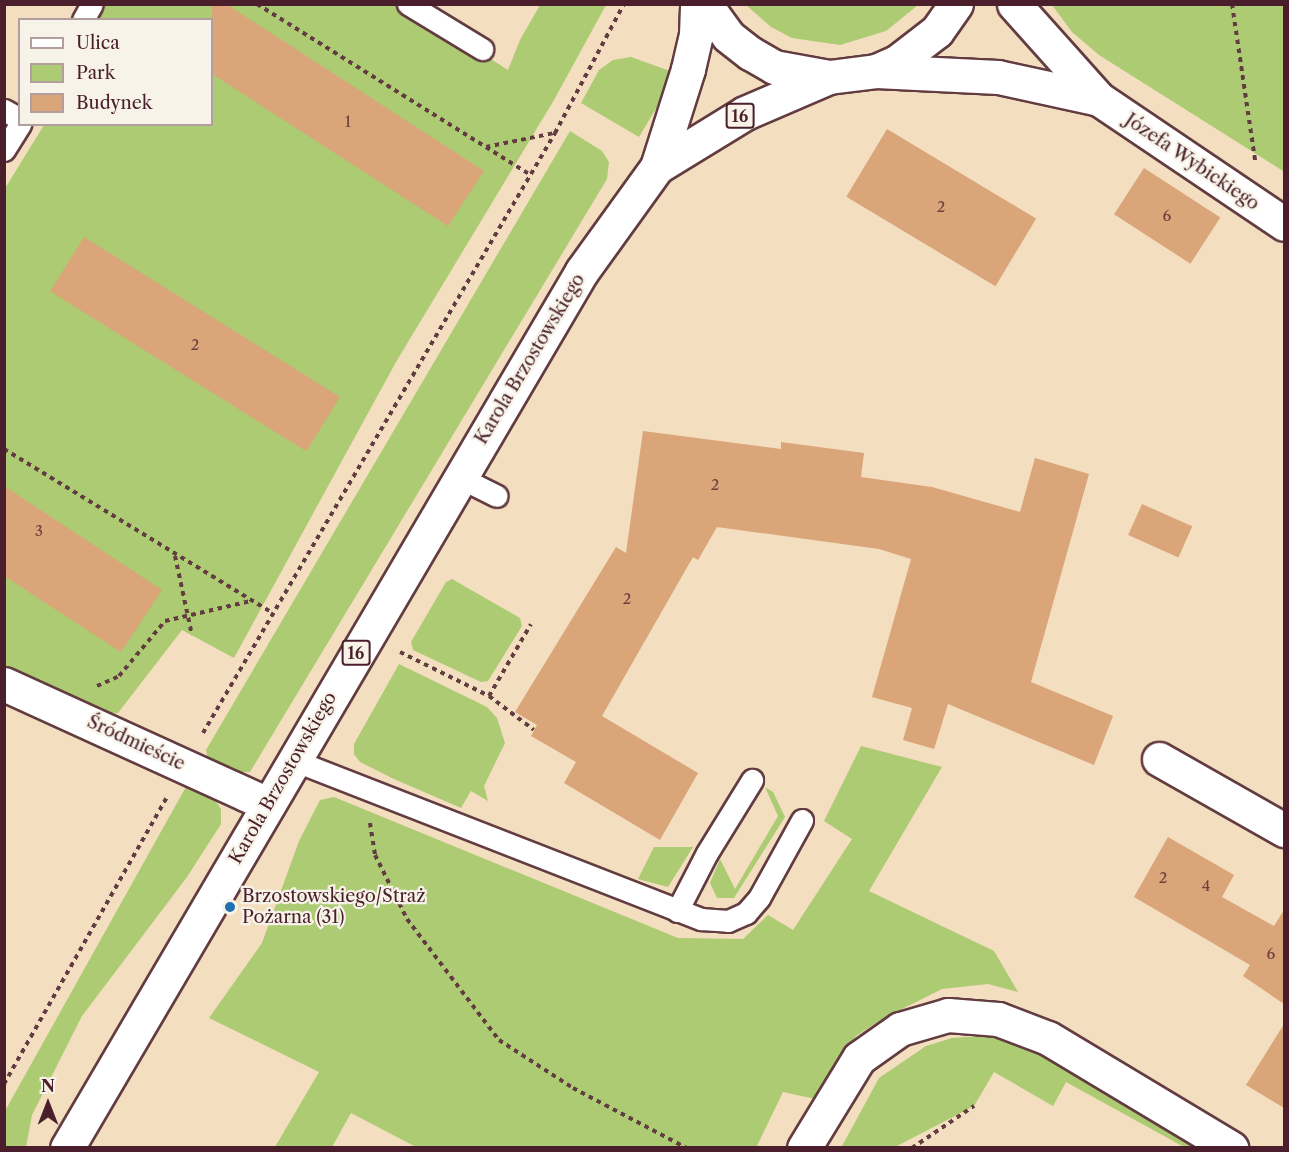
<!DOCTYPE html>
<html>
<head>
<meta charset="utf-8">
<style>
  body { margin:0 }
  #map { position:relative; width:1289px; height:1152px; overflow:hidden; background:#f3dec0; font-family:"Libre Caslon Text",serif }
  div>[style] { position:absolute }
  .green>* { inset:0; background:#accb72 }
  .building>* { inset:0; background:#daa579; transform-origin:0 0 }
  .path>* { height:4px; margin-top:-2px; transform-origin:0; background:repeating-linear-gradient(90deg,#633c41 0 4.5px,transparent 0 9px) }
  .roads { filter:drop-shadow(2px 0 #633c41) drop-shadow(-2px 0 #633c41) drop-shadow(0 2px #633c41) drop-shadow(0 -2px #633c41) }
  .lane>* { height:21px; margin:-10.5px; padding:0 10.5px; transform-origin:10.5px; border-radius:10.5px; background:#fff }
  .street>* { height:33px; margin:-16.5px; padding:0 16.5px; transform-origin:16.5px; border-radius:16.5px; background:#fff }
  .primary>* { height:33px; margin:-16.5px; padding:0 16.5px; transform-origin:16.5px; border-radius:16.5px; background:#fff }
  .dots>* { width:16px; height:16px; translate:-50% -50%; box-sizing:border-box; border:3px solid #f7f3e8; border-radius:50% }
  span { translate:-50% -50%; white-space:nowrap; text-align:center; line-height:1.15; -webkit-text-stroke:4.5px #f7f3e8; paint-order:stroke }
  .number-label { font-size:15px; color:#6e403e }
  .number-label span { -webkit-text-stroke-width:0 }
  .shield-label span { padding:2px 4px; background:#f7f3e8; border:2px solid; border-radius:4px; -webkit-text-stroke-width:0 }
  .shield-label { font-size:16px; color:#4a1f2b; font-weight:700 }
  .street-label { font-size:18px; color:#4a1f2b }
  .poi-label { font-size:18px; color:#4a1f2b }
  .left { translate:0 -50%; text-align:left }
  .frame { position:absolute; inset:0; border:6px solid #4a1f2b; pointer-events:none }
  .legend { position:absolute; left:18px; top:18px; width:195px; height:108px; box-sizing:border-box; background:#f7f3e8; border:2px solid #b29e9c; margin:0; padding:8px 10px; list-style:none; font-size:18px; color:#4a1f2b }
  .legend li { display:flex; align-items:center; gap:12px; height:30px }
  .legend b { width:30px; border:2px solid #b29e9c }
  .north { position:absolute; left:18px; top:1074px; width:60px; height:60px; -webkit-text-stroke:4px #f7f3e8; paint-order:stroke; rotate:0deg; font-size:16px; font-weight:700; line-height:24px; text-align:center; color:#4a1f2b }
  .north::after { content:''; display:block; margin:auto; width:21px; height:27px; background:#4a1f2b; clip-path:polygon(50% 0,100% 100%,50% 72%,0 100%) }
</style>
</head>
<body>
<div id="map">
  <div class="green">
    <i style="clip-path:polygon(104px 5px,406px 5px,508px 70px,520px 40px,540px 5px,606px 5px,554px 100px,396px 362px,234px 658px,182px 630px,118px 713px,91px 712px,5px 676px,4px 190px,44px 125px,212px 124px,212px 20px,95px 19px)"></i>
    <i style="clip-path:polygon(746px 5px,918px 5px,886px 31px,840px 45px,792px 38px,771px 27px)"></i>
    <i style="clip-path:polygon(1052px 5px,1284px 5px,1283px 171px,1099px 55px,1072px 32px)"></i>
    <i style="clip-path:polygon(631px 57px,670px 71px,664px 95px,639px 137px,581px 103px,599px 70px,613px 60px)"></i>
    <i style="clip-path:polygon(570px 131px,602px 151px,609px 162px,607px 179px,250px 772px,236px 772px,208px 761px,206px 750px)"></i>
    <i style="clip-path:polygon(452px 579px,520px 618px,522px 626px,488px 681px,481px 682px,413px 650px,411px 642px,446px 582px)"></i>
    <i style="clip-path:polygon(399px 664px,487px 707px,497px 718px,505px 743px,484px 786px,488px 801px,471px 791px,461px 808px,394px 779px,360px 762px,354px 754px,354px 744px)"></i>
    <i style="clip-path:polygon(861px 746px,942px 767px,869px 891px,994px 951px,1018px 992px,988px 984px,942px 989px,884px 1018px,856px 1036px,820px 1100px,783px 1092px,756px 1148px,416px 1147px,351px 1113px,332px 1147px,275px 1147px,319px 1072px,209px 1018px,262px 943px,299px 841px,320px 800px,334px 797px,678px 938px,743px 939px,768px 915px,793px 930px,852px 839px,824px 821px)"></i>
    <i style="clip-path:polygon(187px 785px,213px 797px,221px 809px,221px 824px,187px 877px,82px 1016px,32px 1115px,26px 1147px,5px 1148px,5px 1111px)"></i>
    <i style="clip-path:polygon(765px 787px,773px 792px,785px 817px,734px 898px,717px 898px,710px 883px,720px 859px,735px 889px,778px 816px)"></i>
    <i style="clip-path:polygon(654px 847px,693px 847px,668px 887px,638px 879px)"></i>
    <i style="clip-path:polygon(983px 1036px,1017px 1042px,1206px 1147px,1184px 1147px,1066px 1082px,1053px 1106px,994px 1072px,974px 1106px,895px 1147px,841px 1148px,879px 1078px,926px 1046px,952px 1038px)"></i>
  </div>
  <div class="building">
    <i style="clip-path:polygon(212px 4px,226px 4px,484px 171px,448px 226px,212px 74px)"></i>
    <i style="left:887px;top:129px;width:174px;height:79px;rotate:31deg"></i>
    <i style="left:1144px;top:168px;width:91px;height:55px;rotate:33deg"></i>
    <i style="left:84px;top:237px;width:302px;height:64px;rotate:32deg"></i>
    <i style="clip-path:polygon(643px 431px,781px 449px,781px 442px,864px 453px,861px 477px,932px 487px,1020px 512px,1035px 458px,1089px 474px,1031px 682px,1113px 716px,1094px 765px,948px 704px,934px 749px,903px 740px,912px 708px,872px 697px,911px 559px,879px 549px,717px 527px,698px 560px,693px 557px,602px 716px,698px 773px,660px 840px,564px 783px,576px 762px,531px 736px,537px 725px,515px 712px,616px 547px,626px 553px)"></i>
    <i style="clip-path:polygon(4px 486px,162px 590px,121px 652px,4px 576px)"></i>
    <i style="left:1142px;top:504px;width:55px;height:34px;rotate:24deg"></i>
    <i style="clip-path:polygon(1168px 837px,1234px 875px,1222px 897px,1274px 926px,1284px 910px,1284px 1004px,1243px 976px,1250px 965px,1134px 897px)"></i>
    <i style="clip-path:polygon(1284px 1024px,1284px 1108px,1246px 1085px)"></i>
  </div>
  <div class="path">
    <i style="left:257px;top:4px;width:323px;rotate:32deg"></i>
    <i style="left:1232px;top:4px;width:158px;rotate:81.6deg"></i>
    <i style="left:486px;top:147px;width:69px;rotate:-11.6deg"></i>
    <i style="left:4px;top:449px;width:315px;rotate:31.4deg"></i>
    <i style="left:175px;top:556px;width:81px;rotate:77.9deg"></i>
    <i style="left:400px;top:652px;width:99px;rotate:26.3deg"></i>
    <i style="left:489px;top:696px;width:56px;rotate:37.1deg"></i>
    <i style="left:97px;top:686px;width:24px;rotate:-24deg"></i>
    <i style="left:119px;top:676px;width:72px;rotate:-50.1deg"></i>
    <i style="left:165px;top:621px;width:88px;rotate:-13.1deg"></i>
    <i style="left:489px;top:696px;width:83px;rotate:-59.7deg"></i>
    <i style="left:203px;top:733px;width:696px;rotate:-59.6deg"></i>
    <i style="left:555px;top:133px;width:146px;rotate:-61.9deg"></i>
    <i style="left:370px;top:823px;width:32px;rotate:81deg"></i>
    <i style="left:375px;top:855px;width:72px;rotate:63.4deg"></i>
    <i style="left:407px;top:919px;width:152px;rotate:52.8deg"></i>
    <i style="left:499px;top:1040px;width:88px;rotate:33deg"></i>
    <i style="left:573px;top:1088px;width:129px;rotate:27.8deg"></i>
    <i style="left:4px;top:1084px;width:330px;rotate:-60.4deg"></i>
    <i style="left:912px;top:1148px;width:75px;rotate:-34.1deg"></i>
  </div>
  <div class="roads">
    <div class="lane">
      <i style="left:408px;top:4px;width:87px;rotate:31.3deg"></i>
      <i style="left:83px;top:20px;width:18px;rotate:-61deg"></i>
      <i style="left:4px;top:110px;width:18px;rotate:29deg"></i>
      <i style="left:4px;top:150px;width:31px;rotate:-58deg"></i>
      <i style="left:459px;top:477px;width:42px;rotate:26.6deg"></i>
      <i style="left:293px;top:760px;width:438px;rotate:21.3deg"></i>
      <i style="left:701px;top:919px;width:27px;rotate:4deg"></i>
      <i style="left:728px;top:921px;width:20px;rotate:-24deg"></i>
      <i style="left:746px;top:913px;width:20px;rotate:-49deg"></i>
      <i style="left:759px;top:898px;width:89px;rotate:-61.1deg"></i>
      <i style="left:677px;top:911px;width:65px;rotate:-62.7deg"></i>
      <i style="left:707px;top:853px;width:86px;rotate:-58.3deg"></i>
    </div>
    <div class="street">
      <i style="left:1014px;top:4px;width:127px;rotate:48.2deg"></i>
      <i style="left:1099px;top:99px;width:223px;rotate:34deg"></i>
      <i style="left:876px;top:71px;width:122px;rotate:2.8deg"></i>
      <i style="left:998px;top:77px;width:103px;rotate:12.3deg"></i>
      <i style="left:4px;top:684px;width:289px;rotate:24.5deg"></i>
      <i style="left:1159px;top:759px;width:144px;rotate:29.6deg"></i>
      <i style="left:804px;top:1148px;width:105px;rotate:-58.6deg"></i>
      <i style="left:859px;top:1058px;width:50px;rotate:-35.3deg"></i>
      <i style="left:900px;top:1029px;width:50px;rotate:-16.3deg"></i>
      <i style="left:948px;top:1015px;width:50px;rotate:4.6deg"></i>
      <i style="left:998px;top:1019px;width:53px;rotate:20.8deg"></i>
      <i style="left:1048px;top:1038px;width:214px;rotate:31deg"></i>
    </div>
    <div class="primary">
      <i style="left:705px;top:4px;width:39px;rotate:54deg"></i>
      <i style="left:728px;top:36px;width:28px;rotate:38deg"></i>
      <i style="left:750px;top:53px;width:28px;rotate:30deg"></i>
      <i style="left:774px;top:67px;width:56px;rotate:10.3deg"></i>
      <i style="left:829px;top:77px;width:47px;rotate:-7.3deg"></i>
      <i style="left:876px;top:71px;width:24px;rotate:-24deg"></i>
      <i style="left:898px;top:61px;width:49px;rotate:-37.6deg"></i>
      <i style="left:937px;top:31px;width:33px;rotate:-55deg"></i>
      <i style="left:657px;top:167px;width:103px;rotate:-31.5deg"></i>
      <i style="left:745px;top:113px;width:91px;rotate:-23.2deg"></i>
      <i style="left:67px;top:1148px;width:1017px;rotate:-59.58deg"></i>
      <i style="left:582px;top:271px;width:128px;rotate:-54.2deg"></i>
      <i style="left:657px;top:167px;width:103px;rotate:-72.4deg"></i>
      <i style="left:688px;top:69px;width:35px;rotate:-77deg"></i>
      <i style="left:696px;top:35px;width:31px;rotate:-88deg"></i>
    </div>
  </div>
  <div class="dots">
    <i style="left:230px;top:907px;background:#1f6fb2"></i>
  </div>
  <div class="number-label">
    <span style="left:348px;top:122px">1</span>
    <span style="left:941px;top:207px">2</span>
    <span style="left:1167px;top:216px">6</span>
    <span style="left:195px;top:345px">2</span>
    <span style="left:715px;top:485px">2</span>
    <span style="left:39px;top:531px">3</span>
    <span style="left:627px;top:599px">2</span>
    <span style="left:1163px;top:878px">2</span>
    <span style="left:1206px;top:886px">4</span>
    <span style="left:1271px;top:954px">6</span>
  </div>
  <div class="shield-label">
    <span style="left:740px;top:116px">16</span>
    <span style="left:356px;top:653px">16</span>
  </div>
  <div class="street-label">
    <span style="left:1192px;top:162px;rotate:34deg">Józefa Wybickiego</span>
    <span style="left:530px;top:359px;rotate:-59deg">Karola Brzostowskiego</span>
    <span style="left:136px;top:743px;rotate:25deg">Śródmieście</span>
    <span style="left:283px;top:778px;rotate:-60deg">Karola Brzostowskiego</span>
  </div>
  <div class="poi-label">
    <span class="left" style="left:242px;top:907px">Brzostowskiego/Straż<br>Pożarna (31)</span>
  </div>
  <div class="frame"></div>
  <ul class="legend">
  <li><b style="height:8px;background:#fff"></b>Ulica</li>
  <li><b style="height:16px;background:#accb72"></b>Park</li>
  <li><b style="height:16px;background:#daa579"></b>Budynek</li>
  </ul>
  <div class="north">N</div>
</div>
</body>
</html>
